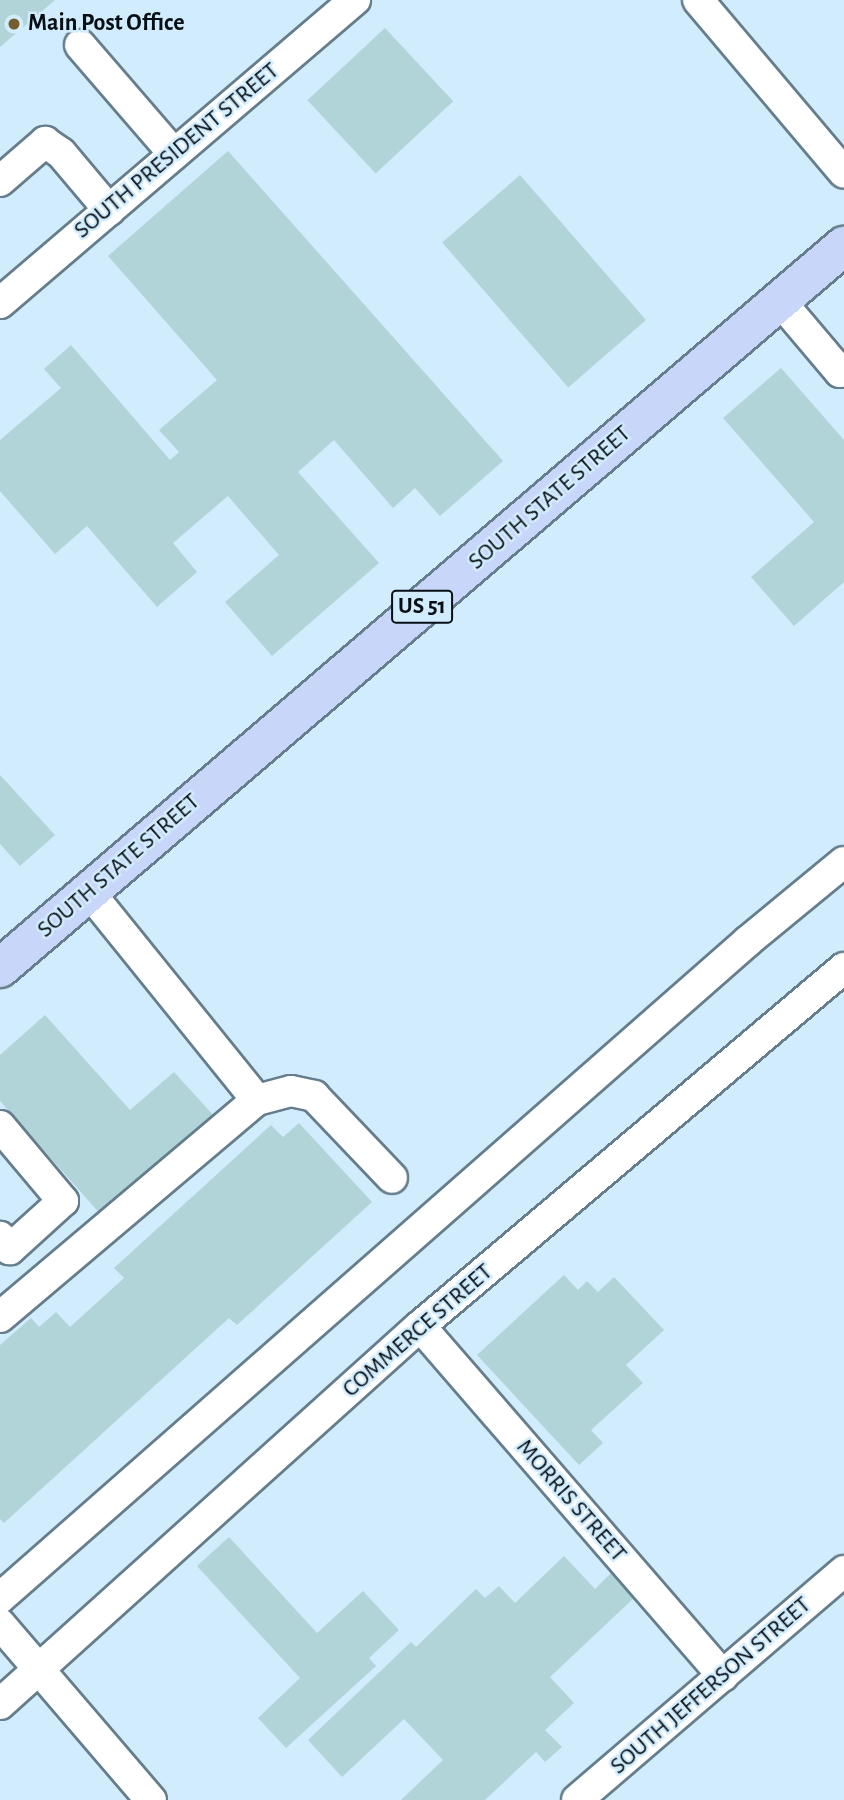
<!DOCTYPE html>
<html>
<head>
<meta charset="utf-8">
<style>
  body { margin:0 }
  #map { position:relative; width:844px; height:1800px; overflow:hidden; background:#d1ecfd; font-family:"Alegreya Sans",sans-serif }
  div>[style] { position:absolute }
  .building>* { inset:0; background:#b1d4d8; transform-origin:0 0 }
  .roads { filter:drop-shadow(2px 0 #657d8c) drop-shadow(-2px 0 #657d8c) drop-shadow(0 2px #657d8c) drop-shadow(0 -2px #657d8c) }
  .minor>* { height:30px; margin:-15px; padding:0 15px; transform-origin:15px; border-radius:15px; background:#fff }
  .major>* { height:38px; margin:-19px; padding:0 19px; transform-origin:19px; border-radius:19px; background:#c8d6fa }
  .dots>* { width:19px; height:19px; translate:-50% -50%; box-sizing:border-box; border:4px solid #d1ecfd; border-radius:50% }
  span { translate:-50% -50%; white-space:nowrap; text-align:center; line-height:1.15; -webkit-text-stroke:5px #d1ecfd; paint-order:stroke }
  .shield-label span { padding:2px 5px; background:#d1ecfd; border:2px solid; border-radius:5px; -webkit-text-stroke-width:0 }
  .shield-label { font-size:23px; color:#070f15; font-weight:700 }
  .poi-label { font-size:24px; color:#070f15; font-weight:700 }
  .left { translate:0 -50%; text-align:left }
  .street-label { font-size:24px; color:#070f15 }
</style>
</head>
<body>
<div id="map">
  <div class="building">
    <i style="clip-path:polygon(0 0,55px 0,0 47px)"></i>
    <i style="left:385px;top:28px;width:100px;height:106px;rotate:47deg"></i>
    <i style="clip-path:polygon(228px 151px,503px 461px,440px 516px,415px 488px,393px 508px,334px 440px,298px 472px,379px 563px,272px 656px,225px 602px,279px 555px,228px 496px,173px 543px,197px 572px,157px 607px,87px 526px,55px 554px,0 491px,0 440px,61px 388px,44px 369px,71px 345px,170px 460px,179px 452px,159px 430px,217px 380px,108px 256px)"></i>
    <i style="left:520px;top:175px;width:192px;height:103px;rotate:49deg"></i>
    <i style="clip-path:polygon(781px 368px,844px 440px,844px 582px,794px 626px,751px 577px,814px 522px,723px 418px)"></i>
    <i style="clip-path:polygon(0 775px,55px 835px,20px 866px,0 844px)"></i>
    <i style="clip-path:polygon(45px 1015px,130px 1110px,174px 1072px,215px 1117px,103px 1217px,0 1101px,0 1055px)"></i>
    <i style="clip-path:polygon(299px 1123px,372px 1202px,237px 1325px,229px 1318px,4px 1523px,0 1519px,0 1345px,31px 1318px,39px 1327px,56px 1312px,70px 1327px,124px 1278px,114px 1268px,271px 1125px,283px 1137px)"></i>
    <i style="clip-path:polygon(564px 1275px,578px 1290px,587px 1281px,598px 1292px,614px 1277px,664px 1330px,626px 1365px,643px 1383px,591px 1430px,603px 1443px,579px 1465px,477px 1355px)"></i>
    <i style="clip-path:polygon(229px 1537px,317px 1633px,363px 1591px,399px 1630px,369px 1658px,376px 1666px,286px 1748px,258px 1718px,300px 1678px,197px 1566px)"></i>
    <i style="clip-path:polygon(564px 1556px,595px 1589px,613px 1571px,636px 1596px,550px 1677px,574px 1703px,545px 1730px,562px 1747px,545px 1762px,536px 1752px,485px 1800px,401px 1800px,443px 1760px,404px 1719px,342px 1777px,308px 1740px,411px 1642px,416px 1647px,476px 1589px,485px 1598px,499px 1586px,515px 1603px)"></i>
  </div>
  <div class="roads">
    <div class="minor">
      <i style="left:698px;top:0;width:226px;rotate:49.8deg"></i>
      <i style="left:80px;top:45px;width:144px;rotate:49.2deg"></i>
      <i style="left:0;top:181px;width:60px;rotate:-40.9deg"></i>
      <i style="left:45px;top:142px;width:19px;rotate:35deg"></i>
      <i style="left:61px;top:153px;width:75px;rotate:49.9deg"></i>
      <i style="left:780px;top:301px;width:93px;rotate:49.8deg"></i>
      <i style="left:840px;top:372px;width:6px;rotate:-45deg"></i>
      <i style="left:0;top:303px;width:467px;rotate:-40.5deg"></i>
      <i style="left:89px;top:892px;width:267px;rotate:51.1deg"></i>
      <i style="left:257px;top:1100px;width:35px;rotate:-15deg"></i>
      <i style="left:291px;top:1091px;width:24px;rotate:12deg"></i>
      <i style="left:314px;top:1096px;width:113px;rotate:46.4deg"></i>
      <i style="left:0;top:1126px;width:98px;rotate:50deg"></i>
      <i style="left:63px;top:1201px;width:72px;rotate:137.8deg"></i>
      <i style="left:10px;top:1249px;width:16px;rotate:-130deg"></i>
      <i style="left:0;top:1317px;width:336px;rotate:-40.2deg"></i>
      <i style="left:420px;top:1326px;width:463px;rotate:49.1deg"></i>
      <i style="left:0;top:1598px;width:996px;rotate:-41.29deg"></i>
      <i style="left:748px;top:941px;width:124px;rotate:-39.5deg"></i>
      <i style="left:0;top:1624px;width:232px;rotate:49.4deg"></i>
      <i style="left:0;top:1704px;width:565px;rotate:-41.99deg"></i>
      <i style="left:420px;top:1326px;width:555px;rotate:-40.18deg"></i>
      <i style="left:577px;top:1800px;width:352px;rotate:-40.6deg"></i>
    </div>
    <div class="major">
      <i style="left:0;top:968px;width:1111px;rotate:-40.55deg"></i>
    </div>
  </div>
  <div class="dots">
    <i style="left:14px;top:24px;background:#755d2e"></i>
  </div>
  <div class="shield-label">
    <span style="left:422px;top:607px">US 51</span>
  </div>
  <div class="poi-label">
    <span class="left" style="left:28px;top:24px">Main Post Office</span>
  </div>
  <div class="street-label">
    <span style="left:177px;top:151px;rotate:-40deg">SOUTH PRESIDENT STREET</span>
    <span style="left:550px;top:498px;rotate:-41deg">SOUTH STATE STREET</span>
    <span style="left:119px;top:866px;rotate:-41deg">SOUTH STATE STREET</span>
    <span style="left:418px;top:1331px;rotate:-41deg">COMMERCE STREET</span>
    <span style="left:571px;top:1501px;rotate:49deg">MORRIS STREET</span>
    <span style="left:711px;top:1686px;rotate:-41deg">SOUTH JEFFERSON STREET</span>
  </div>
</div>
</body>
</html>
